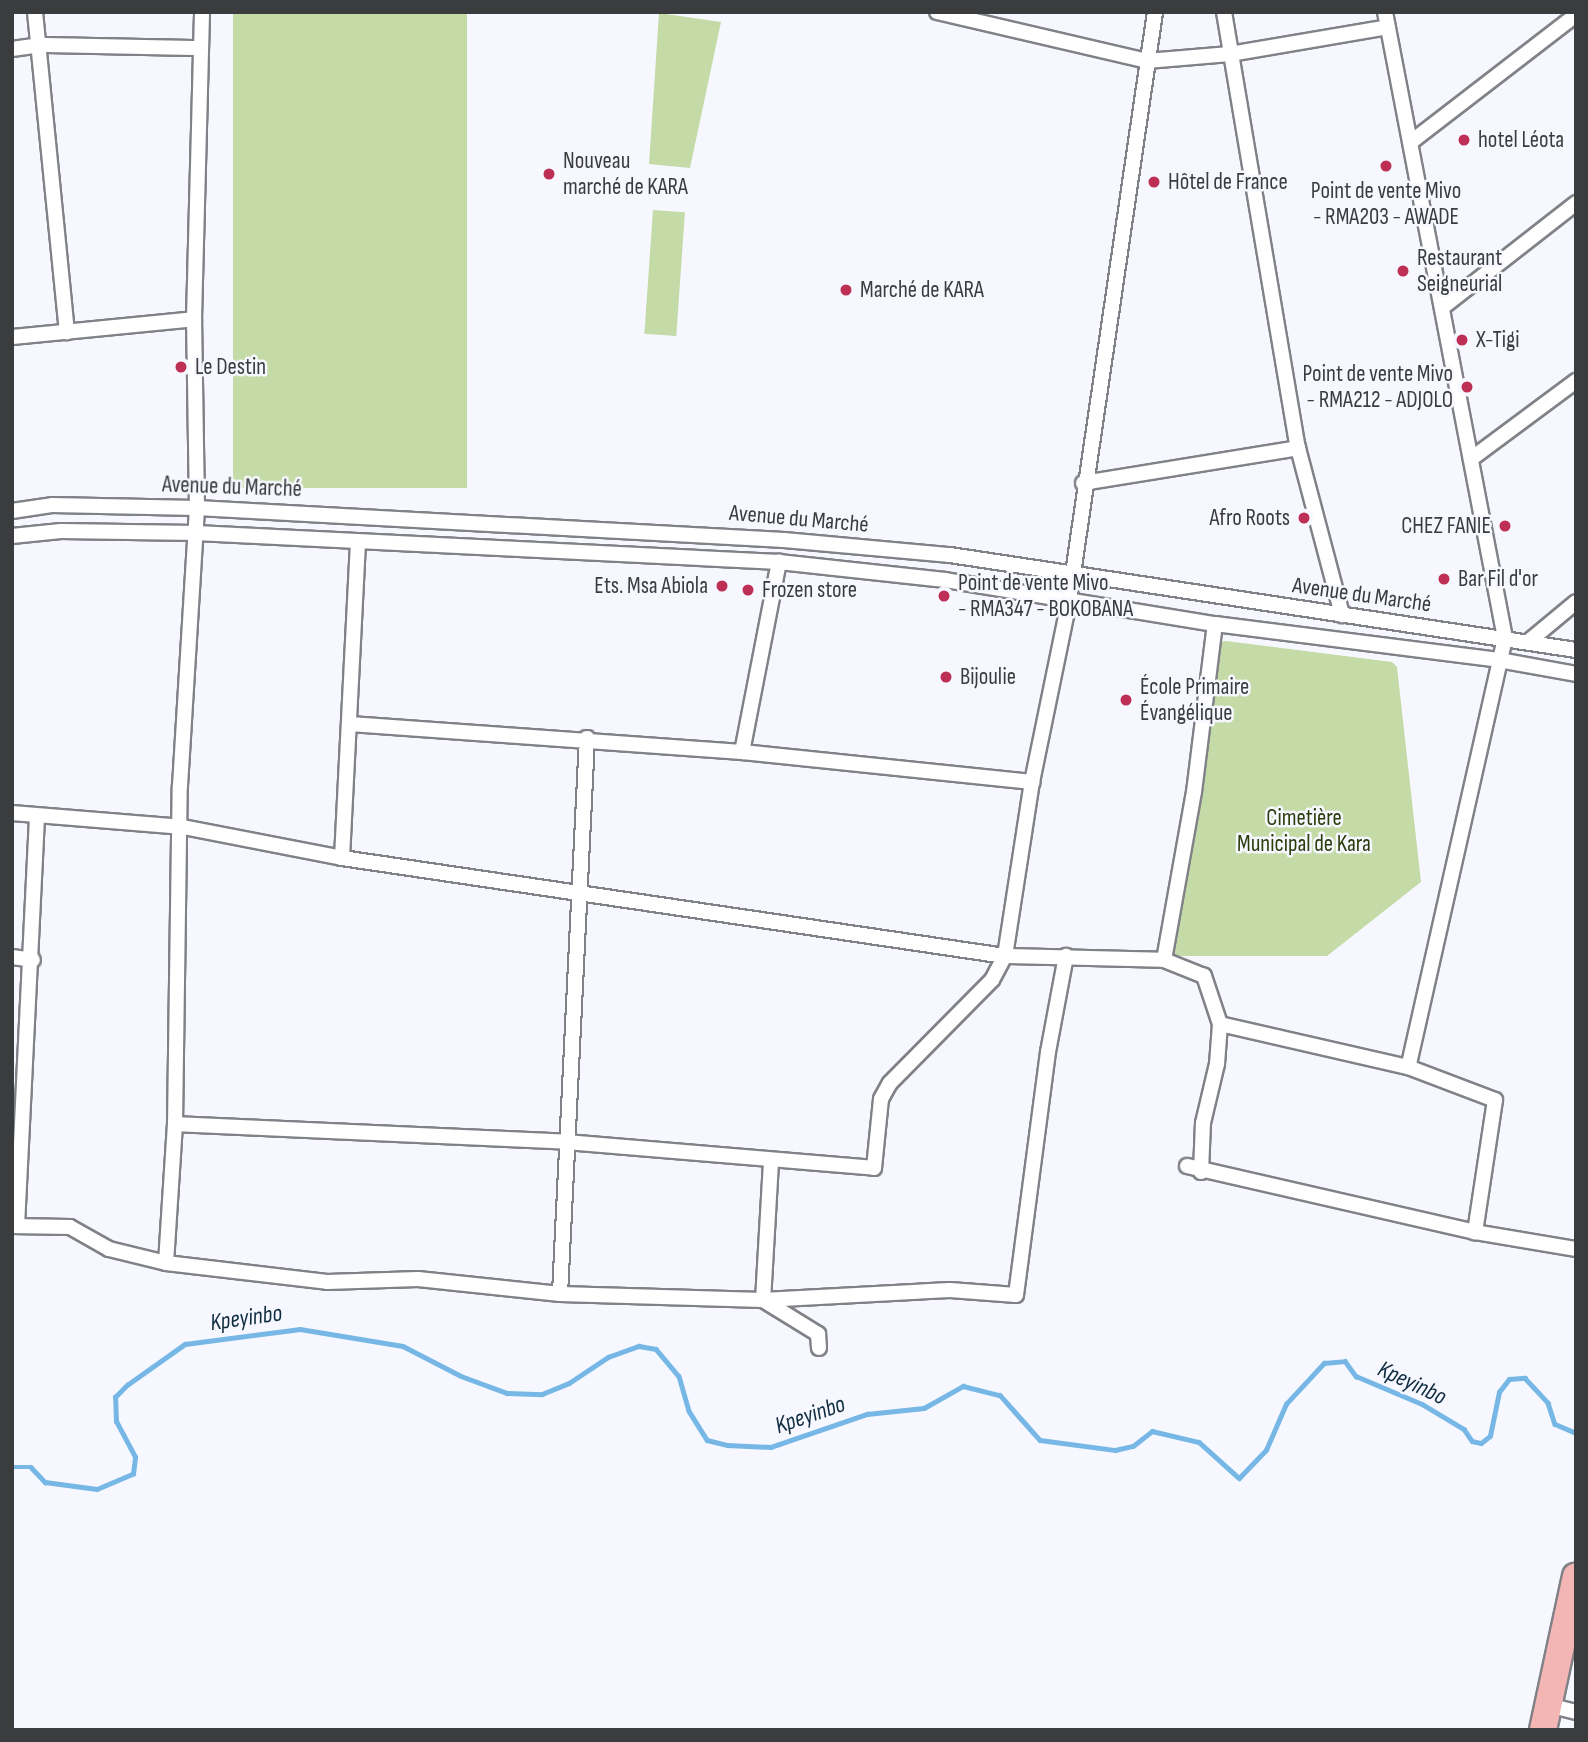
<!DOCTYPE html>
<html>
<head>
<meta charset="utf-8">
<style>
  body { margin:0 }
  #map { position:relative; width:1588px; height:1742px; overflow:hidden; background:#f7f8ff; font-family:"Sofia Sans Condensed",sans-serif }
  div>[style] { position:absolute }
  .green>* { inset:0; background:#c4dba7; transform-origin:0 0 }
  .stream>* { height:4.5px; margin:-2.25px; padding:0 2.25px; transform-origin:2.25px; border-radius:2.25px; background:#76b7e6 }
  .roads { filter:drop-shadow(2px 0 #818288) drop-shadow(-2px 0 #818288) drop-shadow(0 2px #818288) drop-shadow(0 -2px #818288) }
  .street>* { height:14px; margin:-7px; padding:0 7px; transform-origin:7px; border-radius:7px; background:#fff }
  .highway>* { height:26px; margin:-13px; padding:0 13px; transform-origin:13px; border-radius:13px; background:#f4b6b4 }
  .dots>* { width:19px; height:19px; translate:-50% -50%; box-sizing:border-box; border:4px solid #f7f8ff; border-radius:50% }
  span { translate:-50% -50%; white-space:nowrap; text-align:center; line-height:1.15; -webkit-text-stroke:5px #f7f8ff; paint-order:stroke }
  .poi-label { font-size:23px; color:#3b3c3e }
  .left { translate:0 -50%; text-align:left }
  .right { translate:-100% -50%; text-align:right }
  .street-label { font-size:23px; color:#3b3c3e }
  .park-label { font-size:23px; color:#2c3d0c }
  .water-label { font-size:24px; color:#0f2c40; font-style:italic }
  .frame { position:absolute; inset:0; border:14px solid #3b3c3e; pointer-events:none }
</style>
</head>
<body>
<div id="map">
  <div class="green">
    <i style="left:233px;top:12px;width:234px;height:476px"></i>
    <i style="clip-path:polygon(659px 13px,721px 22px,690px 168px,649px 164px)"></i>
    <i style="left:653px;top:210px;width:32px;height:124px;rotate:4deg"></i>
    <i style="clip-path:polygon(1226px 641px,1392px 662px,1397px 667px,1421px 882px,1327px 956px,1174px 956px,1217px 642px)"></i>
  </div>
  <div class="stream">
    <i style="left:12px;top:1467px;width:19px"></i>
    <i style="left:31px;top:1467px;width:21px;rotate:47deg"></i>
    <i style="left:45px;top:1482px;width:52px;rotate:7.7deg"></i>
    <i style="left:97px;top:1489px;width:39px;rotate:-23deg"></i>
    <i style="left:133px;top:1474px;width:17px;rotate:-83deg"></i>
    <i style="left:135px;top:1457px;width:40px;rotate:-118deg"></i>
    <i style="left:116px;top:1422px;width:25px;rotate:-92deg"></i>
    <i style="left:115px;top:1397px;width:17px;rotate:-45deg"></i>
    <i style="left:127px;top:1385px;width:71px;rotate:-35.3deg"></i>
    <i style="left:185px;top:1344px;width:116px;rotate:-7.4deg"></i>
    <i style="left:300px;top:1329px;width:104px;rotate:9.4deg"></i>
    <i style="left:403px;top:1346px;width:65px;rotate:27.3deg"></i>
    <i style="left:461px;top:1376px;width:49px;rotate:20.3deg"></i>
    <i style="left:507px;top:1393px;width:35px;rotate:2deg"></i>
    <i style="left:542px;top:1394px;width:29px;rotate:-22deg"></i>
    <i style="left:569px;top:1383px;width:47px;rotate:-33.7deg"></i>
    <i style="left:608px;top:1357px;width:33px;rotate:-20deg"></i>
    <i style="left:639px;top:1346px;width:17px;rotate:10deg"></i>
    <i style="left:656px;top:1349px;width:35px;rotate:50deg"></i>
    <i style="left:679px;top:1376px;width:36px;rotate:74deg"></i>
    <i style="left:689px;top:1411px;width:34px;rotate:58deg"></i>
    <i style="left:707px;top:1440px;width:21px;rotate:14deg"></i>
    <i style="left:727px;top:1445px;width:44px;rotate:2.6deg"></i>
    <i style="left:771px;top:1447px;width:102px;rotate:-19deg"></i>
    <i style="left:867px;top:1414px;width:57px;rotate:-6deg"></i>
    <i style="left:924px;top:1408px;width:45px;rotate:-29.4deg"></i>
    <i style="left:963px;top:1386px;width:38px;rotate:14deg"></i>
    <i style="left:1000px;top:1395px;width:60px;rotate:48.4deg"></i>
    <i style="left:1040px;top:1440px;width:76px;rotate:7.6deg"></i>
    <i style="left:1115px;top:1450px;width:18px;rotate:-13deg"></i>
    <i style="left:1133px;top:1446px;width:24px;rotate:-38deg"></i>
    <i style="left:1152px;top:1431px;width:48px;rotate:13.2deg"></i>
    <i style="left:1199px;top:1442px;width:54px;rotate:42deg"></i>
    <i style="left:1239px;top:1478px;width:39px;rotate:-46deg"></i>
    <i style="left:1266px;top:1450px;width:50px;rotate:-66.5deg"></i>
    <i style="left:1286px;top:1404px;width:56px;rotate:-47.2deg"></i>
    <i style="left:1324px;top:1363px;width:21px;rotate:-5deg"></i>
    <i style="left:1345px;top:1361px;width:19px;rotate:54deg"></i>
    <i style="left:1356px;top:1376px;width:72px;rotate:23deg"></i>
    <i style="left:1422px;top:1404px;width:49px;rotate:30.8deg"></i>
    <i style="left:1464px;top:1429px;width:14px;rotate:56deg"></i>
    <i style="left:1472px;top:1441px;width:9px;rotate:13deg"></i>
    <i style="left:1481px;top:1443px;width:11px;rotate:-38deg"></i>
    <i style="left:1490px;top:1436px;width:45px;rotate:-78.4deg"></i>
    <i style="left:1499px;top:1392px;width:16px;rotate:-52deg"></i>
    <i style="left:1509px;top:1379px;width:16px;rotate:-4deg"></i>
    <i style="left:1525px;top:1378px;width:34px;rotate:47deg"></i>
    <i style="left:1548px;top:1403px;width:22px;rotate:72deg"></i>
    <i style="left:1555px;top:1424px;width:23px;rotate:23deg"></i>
  </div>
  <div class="roads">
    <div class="street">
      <i style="left:35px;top:12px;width:322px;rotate:84.3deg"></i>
      <i style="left:937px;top:12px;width:216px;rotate:13.1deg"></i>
      <i style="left:1147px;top:61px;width:83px;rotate:-4.8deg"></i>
      <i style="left:1230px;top:54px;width:160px;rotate:-9.7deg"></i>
      <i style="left:1224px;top:12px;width:442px;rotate:80.4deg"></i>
      <i style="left:1298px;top:448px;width:173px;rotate:75.2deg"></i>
      <i style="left:1385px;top:12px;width:637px;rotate:79.15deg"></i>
      <i style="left:1505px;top:638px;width:440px;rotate:102.7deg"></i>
      <i style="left:12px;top:49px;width:29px;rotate:-8deg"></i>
      <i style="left:41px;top:45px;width:157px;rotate:1.1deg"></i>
      <i style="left:1411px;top:142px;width:208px;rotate:-37.6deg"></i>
      <i style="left:1443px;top:307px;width:169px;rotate:-38deg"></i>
      <i style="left:12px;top:337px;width:183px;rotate:-5.6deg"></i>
      <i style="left:1471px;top:459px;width:131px;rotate:-36.6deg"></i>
      <i style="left:1083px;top:483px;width:218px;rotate:-9.2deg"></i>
      <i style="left:12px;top:511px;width:40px;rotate:-8.5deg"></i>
      <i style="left:52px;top:505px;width:145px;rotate:1.2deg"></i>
      <i style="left:197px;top:508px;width:588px;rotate:3.12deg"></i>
      <i style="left:784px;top:540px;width:167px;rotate:5.2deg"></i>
      <i style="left:950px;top:555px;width:633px;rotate:8.63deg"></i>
      <i style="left:12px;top:536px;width:49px;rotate:-5.8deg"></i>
      <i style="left:61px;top:531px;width:135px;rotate:0.8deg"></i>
      <i style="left:196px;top:533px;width:584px;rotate:2.85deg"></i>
      <i style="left:779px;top:562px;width:167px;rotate:6.2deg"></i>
      <i style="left:945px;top:580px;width:274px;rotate:9.3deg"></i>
      <i style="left:1215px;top:624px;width:286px;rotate:7.2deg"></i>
      <i style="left:1499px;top:660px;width:78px;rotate:10.3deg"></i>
      <i style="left:1528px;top:642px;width:62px;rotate:-39.8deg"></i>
      <i style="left:350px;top:724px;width:393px;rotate:4.1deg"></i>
      <i style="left:742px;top:752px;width:292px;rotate:5.9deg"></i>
      <i style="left:742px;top:752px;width:194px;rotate:-79deg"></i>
      <i style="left:12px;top:813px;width:172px;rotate:4.7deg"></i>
      <i style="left:183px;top:827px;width:162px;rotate:11deg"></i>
      <i style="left:342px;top:858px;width:670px;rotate:8.41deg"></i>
      <i style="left:1005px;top:956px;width:159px;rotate:1.4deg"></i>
      <i style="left:342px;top:858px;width:316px;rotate:-87.1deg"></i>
      <i style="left:12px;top:957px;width:21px;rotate:8deg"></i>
      <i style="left:1220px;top:1024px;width:193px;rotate:12.9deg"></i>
      <i style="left:1408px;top:1067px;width:93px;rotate:20.8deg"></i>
      <i style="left:1495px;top:1100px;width:134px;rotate:98.6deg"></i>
      <i style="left:175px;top:1124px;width:392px;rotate:2.6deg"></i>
      <i style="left:567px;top:1142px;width:308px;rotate:4.8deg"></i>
      <i style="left:874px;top:1168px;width:69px;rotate:-84.2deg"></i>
      <i style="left:881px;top:1099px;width:18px;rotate:-61deg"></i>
      <i style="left:890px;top:1083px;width:145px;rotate:-45.3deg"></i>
      <i style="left:992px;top:980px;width:27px;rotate:-62deg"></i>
      <i style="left:1005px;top:956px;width:176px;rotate:-81.2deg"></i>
      <i style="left:1032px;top:782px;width:185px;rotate:-78.4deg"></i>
      <i style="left:1069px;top:601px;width:595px;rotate:-81.69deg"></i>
      <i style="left:771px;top:1162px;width:138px;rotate:93.3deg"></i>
      <i style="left:763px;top:1300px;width:65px;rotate:31.7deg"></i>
      <i style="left:818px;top:1334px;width:14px;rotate:86deg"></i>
      <i style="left:1187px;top:1166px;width:295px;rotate:12.9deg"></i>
      <i style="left:1475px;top:1232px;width:102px;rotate:9.6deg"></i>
      <i style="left:1201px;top:1172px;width:49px;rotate:-87.7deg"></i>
      <i style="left:1203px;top:1123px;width:61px;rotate:-76.7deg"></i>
      <i style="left:1217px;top:1064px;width:40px;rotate:-85.7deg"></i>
      <i style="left:1220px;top:1024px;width:51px;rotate:-108.4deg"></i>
      <i style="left:1204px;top:976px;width:43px;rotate:-158.2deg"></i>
      <i style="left:1164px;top:960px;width:171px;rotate:-79.9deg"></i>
      <i style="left:1194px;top:792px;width:169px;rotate:-82.9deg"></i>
      <i style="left:12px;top:1226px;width:58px;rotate:1deg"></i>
      <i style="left:70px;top:1227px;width:45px;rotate:29.4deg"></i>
      <i style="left:109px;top:1249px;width:59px;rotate:13.8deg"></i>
      <i style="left:166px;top:1263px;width:162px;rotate:6.7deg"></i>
      <i style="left:327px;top:1282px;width:91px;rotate:-1.9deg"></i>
      <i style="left:418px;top:1279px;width:143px;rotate:6deg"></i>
      <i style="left:560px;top:1294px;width:203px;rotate:1.7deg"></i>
      <i style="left:763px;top:1300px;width:187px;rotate:-3.1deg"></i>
      <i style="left:950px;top:1290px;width:66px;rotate:4.3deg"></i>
      <i style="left:1016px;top:1295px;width:245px;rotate:-82.5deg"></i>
      <i style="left:1048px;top:1052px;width:98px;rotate:-79.4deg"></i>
      <i style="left:17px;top:1226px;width:409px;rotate:-87.2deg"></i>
      <i style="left:166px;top:1263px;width:139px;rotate:-86.3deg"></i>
      <i style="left:175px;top:1124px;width:338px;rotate:-89.2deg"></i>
      <i style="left:180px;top:786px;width:279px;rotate:-86.5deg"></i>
      <i style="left:197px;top:508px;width:189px;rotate:-90.9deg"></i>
      <i style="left:194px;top:319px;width:307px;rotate:-88.5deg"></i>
      <i style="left:560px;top:1294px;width:557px;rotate:-87.22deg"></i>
      <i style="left:1548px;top:1705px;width:29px;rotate:14deg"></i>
    </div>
    <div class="highway">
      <i style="left:1543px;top:1730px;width:157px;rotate:-77.9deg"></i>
    </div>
  </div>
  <div class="dots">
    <i style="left:1464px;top:140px;background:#be2f56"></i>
    <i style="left:1386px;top:166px;background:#be2f56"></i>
    <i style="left:549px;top:174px;background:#be2f56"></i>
    <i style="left:1154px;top:182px;background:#be2f56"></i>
    <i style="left:1403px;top:271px;background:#be2f56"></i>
    <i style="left:846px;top:290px;background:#be2f56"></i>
    <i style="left:1462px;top:340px;background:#be2f56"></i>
    <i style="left:181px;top:367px;background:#be2f56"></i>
    <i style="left:1467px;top:387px;background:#be2f56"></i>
    <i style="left:1304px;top:518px;background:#be2f56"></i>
    <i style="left:1505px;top:526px;background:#be2f56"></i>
    <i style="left:1444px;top:579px;background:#be2f56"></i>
    <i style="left:722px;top:586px;background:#be2f56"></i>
    <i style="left:748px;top:590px;background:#be2f56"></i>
    <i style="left:944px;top:596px;background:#be2f56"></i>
    <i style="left:946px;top:677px;background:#be2f56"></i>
    <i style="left:1126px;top:700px;background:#be2f56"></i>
  </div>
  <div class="poi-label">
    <span class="left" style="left:1478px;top:140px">hotel Léota</span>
    <span class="left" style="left:563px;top:174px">Nouveau<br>marché de KARA</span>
    <span class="left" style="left:1168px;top:182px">Hôtel de France</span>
    <span style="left:1386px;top:204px">Point de vente Mivo<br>- RMA203 - AWADE</span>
    <span class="left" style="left:1417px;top:271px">Restaurant<br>Seigneurial</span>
    <span class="left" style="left:860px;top:290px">Marché de KARA</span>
    <span class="left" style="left:1476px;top:340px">X-Tigi</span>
    <span class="left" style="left:195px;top:367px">Le Destin</span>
    <span class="right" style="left:1453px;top:387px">Point de vente Mivo<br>- RMA212 - ADJOLO</span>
    <span class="right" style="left:1290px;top:518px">Afro Roots</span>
    <span class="right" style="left:1491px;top:526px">CHEZ FANIE</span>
    <span class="left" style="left:1458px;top:579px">Bar Fil d'or</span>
    <span class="left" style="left:958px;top:596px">Point de vente Mivo<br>- RMA347 - BOKOBANA</span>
    <span class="right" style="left:708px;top:586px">Ets. Msa Abiola</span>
    <span class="left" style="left:762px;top:590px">Frozen store</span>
    <span class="left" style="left:960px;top:677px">Bijoulie</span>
    <span class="left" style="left:1140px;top:700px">École Primaire<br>Évangélique</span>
  </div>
  <div class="street-label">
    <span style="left:232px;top:487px;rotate:2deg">Avenue du Marché</span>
    <span style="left:799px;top:519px;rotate:5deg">Avenue du Marché</span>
    <span style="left:1362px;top:595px;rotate:8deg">Avenue du Marché</span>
  </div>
  <div class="park-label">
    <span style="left:1304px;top:831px">Cimetière<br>Municipal de Kara</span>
  </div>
  <div class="water-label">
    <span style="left:246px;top:1318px;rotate:-8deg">Kpeyinbo</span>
    <span style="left:1412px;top:1383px;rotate:25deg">Kpeyinbo</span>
    <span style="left:810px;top:1415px;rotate:-19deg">Kpeyinbo</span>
  </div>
  <div class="frame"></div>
</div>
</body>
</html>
